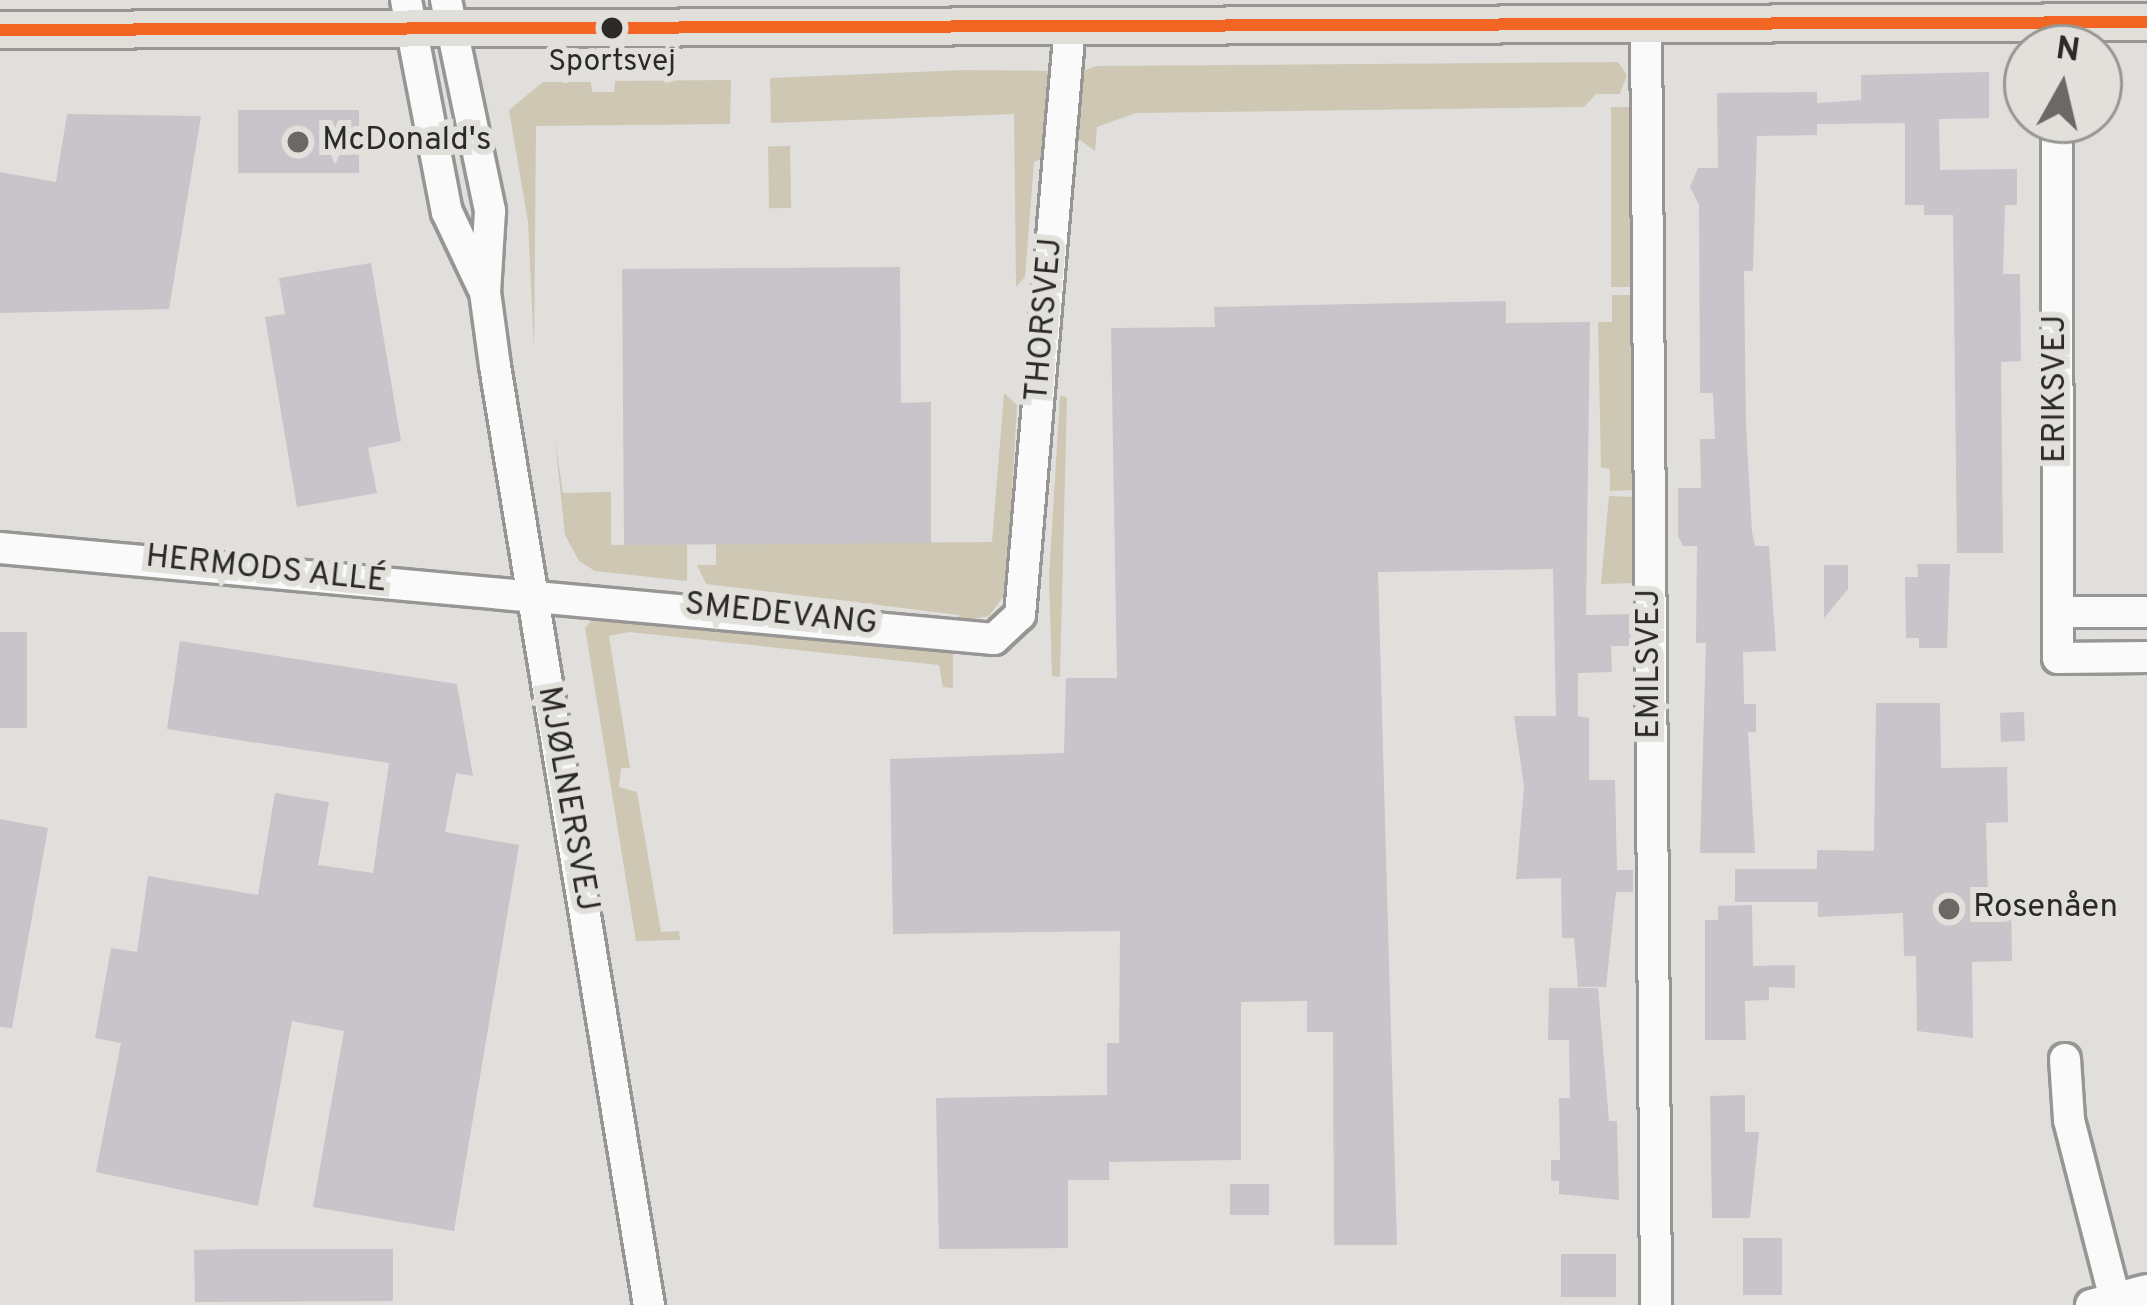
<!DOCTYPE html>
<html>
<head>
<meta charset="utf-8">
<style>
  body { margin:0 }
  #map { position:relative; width:2147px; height:1305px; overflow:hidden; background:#e1dfdc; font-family:Overpass,sans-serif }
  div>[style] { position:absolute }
  .green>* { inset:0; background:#cec7b4; transform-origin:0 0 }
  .building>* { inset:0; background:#c9c3ca; transform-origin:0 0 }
  .roads { filter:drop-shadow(3px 0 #979694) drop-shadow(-3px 0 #979694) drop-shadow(0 3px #979694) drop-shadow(0 -3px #979694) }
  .minor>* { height:30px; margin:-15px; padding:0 15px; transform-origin:15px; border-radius:15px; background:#fafafa }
  .major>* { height:36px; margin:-18px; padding:0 18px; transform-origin:18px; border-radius:18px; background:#e1dfd9 }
  .bus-1>* { height:12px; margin:-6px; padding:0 6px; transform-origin:6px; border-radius:6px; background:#f26522 }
  .dots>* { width:33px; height:33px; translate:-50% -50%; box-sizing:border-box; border:6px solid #e2e0db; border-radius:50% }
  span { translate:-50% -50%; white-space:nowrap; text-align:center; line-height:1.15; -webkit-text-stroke:12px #e2e0db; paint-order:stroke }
  .bus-label { font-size:30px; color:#2b2a28 }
  .poi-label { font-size:33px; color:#2b2a28 }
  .left { translate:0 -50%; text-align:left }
  .street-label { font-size:33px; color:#2b2a28 }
  .north { position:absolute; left:2003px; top:24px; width:120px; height:120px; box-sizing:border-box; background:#e2e0db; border:3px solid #999793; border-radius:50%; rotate:8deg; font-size:33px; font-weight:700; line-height:48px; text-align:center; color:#2b2a28 }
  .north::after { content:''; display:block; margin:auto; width:42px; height:54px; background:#6b6967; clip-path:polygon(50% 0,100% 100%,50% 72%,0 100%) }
</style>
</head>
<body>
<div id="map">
  <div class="green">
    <i style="clip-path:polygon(1618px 62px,1627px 75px,1620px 94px,1596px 94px,1584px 107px,1136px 113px,1097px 127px,1095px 151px,1076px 137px,1081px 72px,1096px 66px)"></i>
    <i style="clip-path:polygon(965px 70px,1058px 71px,1052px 155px,1034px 162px,1025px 277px,1016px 287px,1014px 114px,771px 123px,770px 78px)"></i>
    <i style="clip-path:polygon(731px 80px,730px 124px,536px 126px,534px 349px,528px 222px,509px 110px,543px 82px,591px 82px,592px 92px,614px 92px,615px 81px)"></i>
    <i style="left:1611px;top:107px;width:19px;height:180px"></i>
    <i style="left:790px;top:146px;width:62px;height:22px;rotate:89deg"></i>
    <i style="clip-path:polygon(1612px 295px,1634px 295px,1634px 490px,1610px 491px,1610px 469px,1601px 467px,1598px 322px,1612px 322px)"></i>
    <i style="clip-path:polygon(1004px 393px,1017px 405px,1009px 546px,1005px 594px,989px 616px,959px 622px,959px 615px,706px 584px,697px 565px,716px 565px,716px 544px,992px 542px)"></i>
    <i style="clip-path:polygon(1060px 396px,1067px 397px,1060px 677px,1052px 676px,1049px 577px)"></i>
    <i style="clip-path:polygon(555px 440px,563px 493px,611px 492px,611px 545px,687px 544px,687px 581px,595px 571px,579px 561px,565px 535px)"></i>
    <i style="clip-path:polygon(1609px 496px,1634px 497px,1634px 583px,1601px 584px)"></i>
    <i style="clip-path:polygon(599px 612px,953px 651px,953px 688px,943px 687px,939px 665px,629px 632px,609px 636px,630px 768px,621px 768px,619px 787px,637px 792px,661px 932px,679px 931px,680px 940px,636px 941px,585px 628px)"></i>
  </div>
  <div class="building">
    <i style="clip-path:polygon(1989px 72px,1989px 118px,1939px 119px,1940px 170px,2017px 169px,2017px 205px,2005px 205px,2003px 274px,2020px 274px,2021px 361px,2001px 362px,2003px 553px,1957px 553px,1953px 215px,1924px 215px,1924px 205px,1905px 205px,1905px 123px,1817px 124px,1817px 135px,1757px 136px,1753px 271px,1744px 271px,1746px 426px,1752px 532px,1755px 546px,1769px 546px,1776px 651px,1743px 652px,1744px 704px,1756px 704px,1756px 732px,1748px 732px,1755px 853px,1700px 853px,1706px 643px,1696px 643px,1697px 546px,1683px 546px,1678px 536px,1678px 488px,1701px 488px,1700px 439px,1715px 439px,1713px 393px,1700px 393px,1699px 205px,1690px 187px,1698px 168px,1718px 168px,1717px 93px,1817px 92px,1817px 103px,1861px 100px,1861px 75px)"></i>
    <i style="left:238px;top:110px;width:121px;height:63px"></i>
    <i style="clip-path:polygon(67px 114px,201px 116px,169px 309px,0 313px,0 172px,56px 182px)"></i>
    <i style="clip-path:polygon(371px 263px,401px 441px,368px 448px,377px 493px,297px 507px,265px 317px,285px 314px,279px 278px)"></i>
    <i style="clip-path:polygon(900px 267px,901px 403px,931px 402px,931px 543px,624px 545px,622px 269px)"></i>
    <i style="clip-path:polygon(1506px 301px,1506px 323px,1590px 322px,1586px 615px,1631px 614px,1631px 646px,1611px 646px,1612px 672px,1578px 673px,1578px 716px,1589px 718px,1589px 780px,1615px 780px,1617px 870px,1633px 870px,1633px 892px,1616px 892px,1606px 987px,1578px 987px,1574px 938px,1562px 938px,1561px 878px,1516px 879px,1524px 787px,1514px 716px,1556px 716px,1553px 569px,1378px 572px,1397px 1245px,1334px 1245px,1333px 1032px,1307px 1032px,1307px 1001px,1241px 1002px,1241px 1160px,1109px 1162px,1109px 1180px,1068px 1180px,1068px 1248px,939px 1249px,936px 1098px,1107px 1095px,1107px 1043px,1119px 1043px,1120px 931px,893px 934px,890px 759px,1064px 753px,1066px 678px,1117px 678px,1111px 328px,1215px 327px,1214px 307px)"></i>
    <i style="clip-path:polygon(1917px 564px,1950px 564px,1947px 648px,1919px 648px,1919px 638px,1906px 638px,1905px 577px,1918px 577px)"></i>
    <i style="clip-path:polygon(1824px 565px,1848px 565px,1848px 589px,1824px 618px)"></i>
    <i style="left:27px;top:632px;width:96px;height:27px;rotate:90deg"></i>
    <i style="clip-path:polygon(180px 641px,457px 684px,473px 776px,456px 773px,445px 832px,519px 845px,454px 1231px,313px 1207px,344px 1031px,292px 1021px,258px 1206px,96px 1172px,121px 1043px,95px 1038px,111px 948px,137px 952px,148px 876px,258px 895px,275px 793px,329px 802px,318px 865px,373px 873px,389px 763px,167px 729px)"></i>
    <i style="clip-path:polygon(1876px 703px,1940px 703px,1941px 768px,2007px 767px,2008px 822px,1986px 823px,1988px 898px,2011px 898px,2012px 961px,1972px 962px,1973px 1038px,1917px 1031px,1916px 956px,1904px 956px,1903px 913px,1818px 917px,1818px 902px,1735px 902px,1735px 869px,1817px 869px,1817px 850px,1874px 851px)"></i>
    <i style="left:2024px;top:712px;width:29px;height:24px;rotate:88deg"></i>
    <i style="clip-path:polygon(0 819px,48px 828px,12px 1028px,0 1027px)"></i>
    <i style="clip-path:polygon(1752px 905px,1753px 966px,1795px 965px,1795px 988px,1769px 987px,1769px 1000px,1745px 1001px,1746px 1040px,1705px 1040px,1705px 920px,1718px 920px,1718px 906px)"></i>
    <i style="clip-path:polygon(1549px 988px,1598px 988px,1609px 1121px,1617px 1121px,1619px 1200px,1559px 1194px,1559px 1181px,1551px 1181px,1551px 1160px,1560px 1160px,1559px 1098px,1570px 1098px,1569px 1040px,1548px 1040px)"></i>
    <i style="clip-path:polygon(1745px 1095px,1745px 1132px,1759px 1132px,1750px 1218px,1712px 1218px,1710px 1096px)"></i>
    <i style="left:1230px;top:1184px;width:39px;height:31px"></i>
    <i style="left:1743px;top:1238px;width:39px;height:57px"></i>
    <i style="clip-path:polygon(248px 1249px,393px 1249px,393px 1301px,195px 1302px,194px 1250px)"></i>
    <i style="left:1561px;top:1254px;width:55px;height:43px"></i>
  </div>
  <div class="roads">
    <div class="minor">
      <i style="left:406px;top:0;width:216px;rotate:79.1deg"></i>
      <i style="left:447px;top:212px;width:84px;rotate:64.7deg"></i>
      <i style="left:446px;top:0;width:216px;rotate:78.2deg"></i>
      <i style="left:490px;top:211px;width:81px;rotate:93.5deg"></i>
      <i style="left:485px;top:292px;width:75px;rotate:82.3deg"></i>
      <i style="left:495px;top:366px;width:952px;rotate:80.69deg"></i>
      <i style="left:1646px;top:23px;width:1282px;rotate:89.55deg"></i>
      <i style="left:2057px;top:120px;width:538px;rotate:89.89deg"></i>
      <i style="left:2058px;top:658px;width:89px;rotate:-0.6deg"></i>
      <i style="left:0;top:548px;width:998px;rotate:5.23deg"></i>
      <i style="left:994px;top:639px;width:35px;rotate:-43deg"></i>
      <i style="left:1020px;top:615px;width:591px;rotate:-85.15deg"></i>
      <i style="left:2058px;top:612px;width:89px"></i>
      <i style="left:2065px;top:1059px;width:61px;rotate:86.2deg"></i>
      <i style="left:2069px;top:1120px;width:185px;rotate:75.6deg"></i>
      <i style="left:2091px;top:1305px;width:58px;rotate:-15deg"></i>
    </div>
    <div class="major">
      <i style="left:0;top:30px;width:2147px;rotate:-0.21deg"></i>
    </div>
  </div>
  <div class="bus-1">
    <i style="left:0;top:30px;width:2147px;rotate:-0.21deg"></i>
  </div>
  <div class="dots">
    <i style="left:612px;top:28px;background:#2b2a28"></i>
    <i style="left:298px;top:142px;background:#6b6967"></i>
    <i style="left:1949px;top:909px;background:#6b6967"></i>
  </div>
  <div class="bus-label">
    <span style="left:612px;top:63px">Sportsvej</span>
  </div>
  <div class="poi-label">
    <span class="left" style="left:322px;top:142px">McDonald's</span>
    <span class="left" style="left:1973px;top:909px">Rosenåen</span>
  </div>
  <div class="street-label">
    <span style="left:1046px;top:320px;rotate:-85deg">THORSVEJ</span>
    <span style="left:2057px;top:389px;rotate:-90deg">ERIKSVEJ</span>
    <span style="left:266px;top:571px;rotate:6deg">HERMODS ALLÉ</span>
    <span style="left:781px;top:616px;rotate:6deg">SMEDEVANG</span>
    <span style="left:1651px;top:664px;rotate:-90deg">EMILSVEJ</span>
    <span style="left:566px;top:799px;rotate:80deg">MJØLNERSVEJ</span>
  </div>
  <div class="north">N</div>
</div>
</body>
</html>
